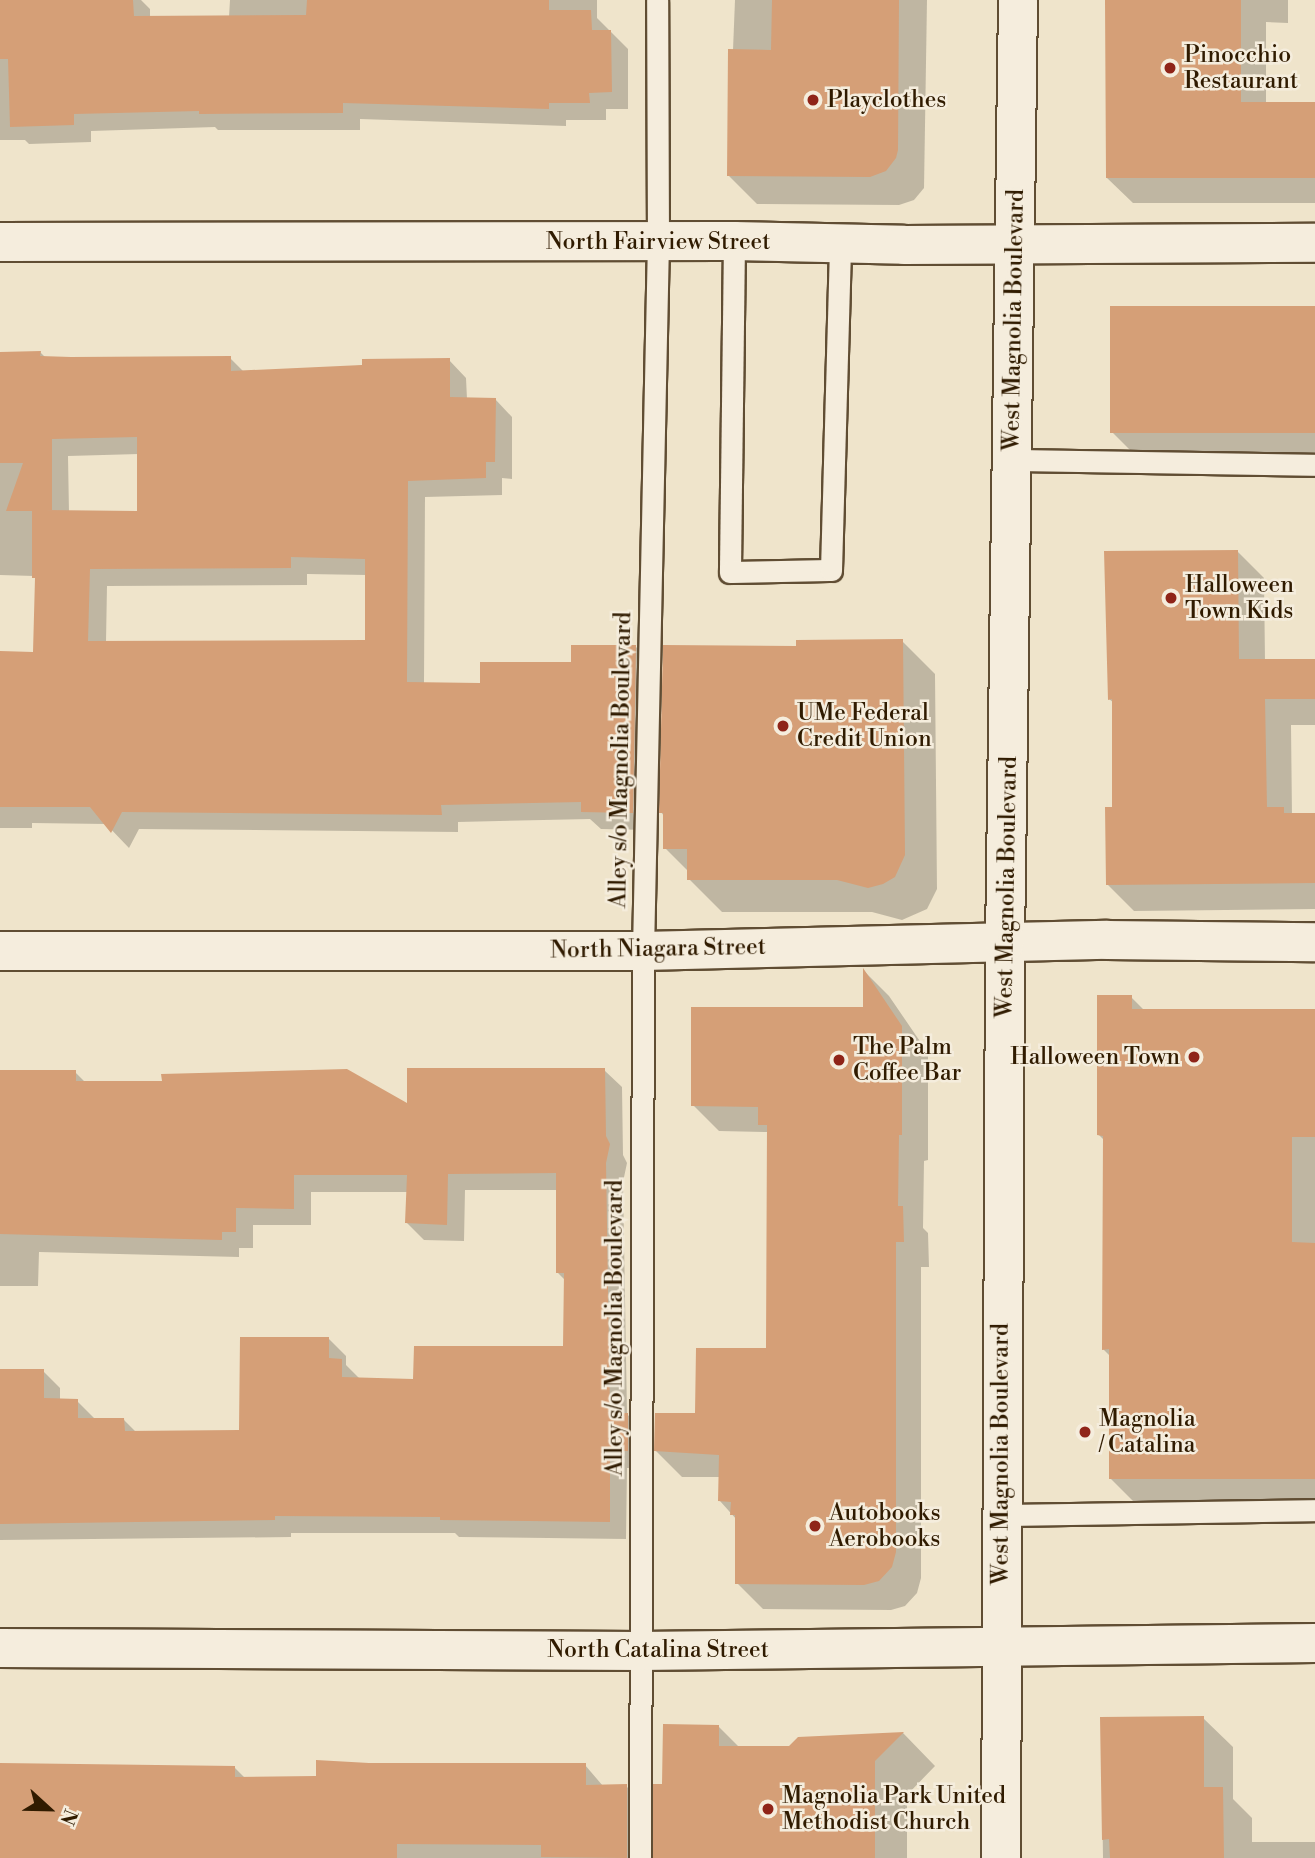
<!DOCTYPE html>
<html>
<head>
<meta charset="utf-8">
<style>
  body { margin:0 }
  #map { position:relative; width:1315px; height:1858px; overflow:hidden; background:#efe4cb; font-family:"Libre Bodoni",serif }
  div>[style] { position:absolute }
  .shadow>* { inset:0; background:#0003 }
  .building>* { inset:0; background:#d59f77; transform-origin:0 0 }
  .roads { filter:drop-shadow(2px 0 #604d33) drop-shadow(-2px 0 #604d33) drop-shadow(0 2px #604d33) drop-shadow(0 -2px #604d33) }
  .service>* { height:21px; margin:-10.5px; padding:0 10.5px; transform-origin:10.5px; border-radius:10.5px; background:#f5eddd }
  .minor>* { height:38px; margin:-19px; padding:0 19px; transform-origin:19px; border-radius:19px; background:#f5eddd }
  .secondary>* { height:38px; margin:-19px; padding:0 19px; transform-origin:19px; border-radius:19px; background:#f5eddd }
  .dots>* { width:19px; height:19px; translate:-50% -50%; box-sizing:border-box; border:4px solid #f5eddd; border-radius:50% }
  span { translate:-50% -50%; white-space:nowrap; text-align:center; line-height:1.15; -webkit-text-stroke:5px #f5eddd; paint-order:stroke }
  .poi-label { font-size:23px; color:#301b00 }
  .left { translate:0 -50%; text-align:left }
  .right { translate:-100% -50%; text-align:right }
  .street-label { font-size:23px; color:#301b00 }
  .north { position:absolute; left:14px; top:1774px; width:70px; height:70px; -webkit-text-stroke:5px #f5eddd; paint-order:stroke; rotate:112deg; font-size:19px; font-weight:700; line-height:28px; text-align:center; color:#301b00 }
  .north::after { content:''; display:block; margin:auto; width:24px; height:32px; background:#301b00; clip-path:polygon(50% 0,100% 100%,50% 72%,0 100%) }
</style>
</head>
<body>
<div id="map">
  <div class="shadow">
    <i style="clip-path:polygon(0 0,141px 0,150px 9px,150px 17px,229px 17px,230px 0,597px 0,597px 18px,628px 49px,628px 109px,606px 109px,606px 120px,566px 120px,566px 126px,360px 119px,360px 130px,218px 130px,215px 127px,91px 131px,91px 142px,29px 144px,25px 140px,0 140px)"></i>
    <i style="clip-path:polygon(735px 0,927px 0,924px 188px,914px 200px,899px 205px,757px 204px,728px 175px)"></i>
    <i style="clip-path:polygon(1107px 0,1288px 0,1288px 23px,1266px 22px,1266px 104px,1315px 104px,1315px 203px,1133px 203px,1107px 178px)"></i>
    <i style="clip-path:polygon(1315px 308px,1315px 462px,1142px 462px,1112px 432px)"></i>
    <i style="clip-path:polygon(evenodd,40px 352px,45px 357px,230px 358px,245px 373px,449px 360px,466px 378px,467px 399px,495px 399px,512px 417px,512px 479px,502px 478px,502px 495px,425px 497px,424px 684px,482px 685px,636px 647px,653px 664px,650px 830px,601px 829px,590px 819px,458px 822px,458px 832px,139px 829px,129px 848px,106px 824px,32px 823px,32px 828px,0 828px,0 652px,35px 654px,37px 580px,34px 576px,0 575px,0 354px,40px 352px,139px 454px,139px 513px,69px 512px,68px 456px,139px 454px,40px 352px,307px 574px,367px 575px,367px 642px,106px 642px,107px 586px,307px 585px,307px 574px)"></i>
    <i style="clip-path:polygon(1237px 551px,1264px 578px,1265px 661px,1315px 661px,1315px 725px,1291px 725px,1292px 815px,1315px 814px,1315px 909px,1134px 911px,1107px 884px,1114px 808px,1114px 703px,1109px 699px)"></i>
    <i style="clip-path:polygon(902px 641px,935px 674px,937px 889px,927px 909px,902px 920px,872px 912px,722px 912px,689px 879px,689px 872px,665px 848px,664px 816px,661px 812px)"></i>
    <i style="clip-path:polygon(865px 972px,889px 996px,928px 1053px,928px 1160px,924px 1161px,923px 1228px,928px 1233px,929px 1267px,921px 1267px,921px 1578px,917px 1593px,905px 1606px,891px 1610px,763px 1609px,737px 1583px,737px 1520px,720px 1501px,719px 1477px,682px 1477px,656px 1451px,768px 1350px,767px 1132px,719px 1131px,693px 1105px,865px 1009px)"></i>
    <i style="clip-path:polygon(1131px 997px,1145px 1011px,1315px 1011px,1315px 1509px,1141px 1509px,1111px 1479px,1111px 1357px,1103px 1349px,1105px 1141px,1099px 1135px)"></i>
    <i style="clip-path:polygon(604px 1070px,622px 1087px,623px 1155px,627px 1163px,623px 1182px,627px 1414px,645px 1433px,645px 1468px,627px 1468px,626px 1539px,459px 1537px,455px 1533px,291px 1533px,291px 1537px,0 1540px,0 1371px,43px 1371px,60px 1388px,60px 1400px,77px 1401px,94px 1418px,124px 1420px,137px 1433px,240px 1432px,329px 1339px,346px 1356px,346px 1365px,359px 1378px,415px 1381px,565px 1348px,565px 1280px,558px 1273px,558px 1190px,465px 1190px,464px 1241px,424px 1240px,407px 1223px,408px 1192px,311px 1192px,311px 1225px,253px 1225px,253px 1248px,239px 1248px,239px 1257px,39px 1252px,38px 1286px,0 1286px,0 1072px,75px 1072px,86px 1083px,409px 1106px)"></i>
    <i style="clip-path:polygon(1101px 1718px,1203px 1718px,1233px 1747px,1233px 1799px,1252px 1818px,1252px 1842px,1315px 1842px,1315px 1858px,1103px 1858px)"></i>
    <i style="clip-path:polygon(719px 1727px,739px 1747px,790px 1748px,799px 1739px,903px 1733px,935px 1766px,907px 1795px,907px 1858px,655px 1858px,664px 1786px)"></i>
    <i style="clip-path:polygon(0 1765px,235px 1768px,245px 1778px,317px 1778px,369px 1765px,585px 1765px,603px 1786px,626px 1786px,644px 1804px,644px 1858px,0 1858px)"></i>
  </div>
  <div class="building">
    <i style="clip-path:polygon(0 0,133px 0,134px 16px,306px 15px,307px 0,549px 0,549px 10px,591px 10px,592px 30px,611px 30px,612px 92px,589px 93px,590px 103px,549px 103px,549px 109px,343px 103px,343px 113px,199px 114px,199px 111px,74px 114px,74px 125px,10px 127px,8px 59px,0 59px)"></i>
    <i style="clip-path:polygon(772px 0,899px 0,898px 150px,896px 158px,886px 171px,870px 177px,727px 176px,728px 49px,771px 50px)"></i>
    <i style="clip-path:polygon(1105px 0,1241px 0,1241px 102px,1315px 102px,1315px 178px,1106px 178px)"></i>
    <i style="left:1110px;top:306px;width:205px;height:127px"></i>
    <i style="clip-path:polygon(evenodd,41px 351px,40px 356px,71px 357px,231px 356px,231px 371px,362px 365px,362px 359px,450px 358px,450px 397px,496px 398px,495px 462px,486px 462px,486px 478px,408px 481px,407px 682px,480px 683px,480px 662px,571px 662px,571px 645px,636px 645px,633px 813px,581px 812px,581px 802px,441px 805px,442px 815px,122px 812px,111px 833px,90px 807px,0 807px,0 651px,33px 652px,35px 578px,32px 578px,32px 511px,6px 511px,23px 463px,0 463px,0 352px,41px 351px,137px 437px,137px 511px,44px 510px,52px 510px,52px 439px,137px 437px,41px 351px,291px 557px,365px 559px,365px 640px,88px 641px,90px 569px,291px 568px,291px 557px)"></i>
    <i style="clip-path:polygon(1238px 550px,1239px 659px,1315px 659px,1315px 699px,1265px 699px,1267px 807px,1284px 807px,1284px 813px,1315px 813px,1315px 883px,1106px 885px,1105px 807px,1112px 807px,1112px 699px,1108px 700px,1104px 551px)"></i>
    <i style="clip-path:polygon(903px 639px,905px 855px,895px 877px,883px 884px,868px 888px,837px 880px,687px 880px,687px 849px,663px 849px,663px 813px,659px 813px,663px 645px,796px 646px,796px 640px)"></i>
    <i style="clip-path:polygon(863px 968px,902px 1026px,902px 1135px,899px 1135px,898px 1206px,903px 1206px,904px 1242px,896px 1242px,896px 1552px,892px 1567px,879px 1581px,864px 1585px,735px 1584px,735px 1515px,730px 1515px,731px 1502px,718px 1501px,719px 1455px,654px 1451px,655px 1413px,695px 1413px,696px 1348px,766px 1348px,767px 1125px,758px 1125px,758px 1107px,691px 1106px,691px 1007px,863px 1007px)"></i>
    <i style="clip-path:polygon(1097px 995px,1132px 995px,1132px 1009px,1315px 1009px,1315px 1137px,1292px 1137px,1292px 1242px,1315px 1243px,1315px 1479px,1109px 1479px,1109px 1349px,1102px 1350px,1103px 1136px,1097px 1135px)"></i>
    <i style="clip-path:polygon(407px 1068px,605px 1068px,606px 1136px,610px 1144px,606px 1163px,610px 1413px,628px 1413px,628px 1451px,610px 1451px,610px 1522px,440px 1520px,440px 1517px,275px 1516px,275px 1520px,0 1524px,0 1369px,44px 1369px,44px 1398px,78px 1399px,78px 1418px,124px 1418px,125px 1431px,239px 1430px,240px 1337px,329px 1337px,329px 1358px,342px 1359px,342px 1377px,413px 1379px,414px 1346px,563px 1346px,564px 1273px,556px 1273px,556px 1173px,448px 1174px,447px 1225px,405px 1223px,407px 1175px,294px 1175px,294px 1209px,236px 1208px,236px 1232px,222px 1232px,222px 1240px,0 1234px,0 1070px,76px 1070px,76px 1081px,162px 1081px,161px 1074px,347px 1069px,407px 1103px)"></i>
    <i style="clip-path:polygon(1204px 1716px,1204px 1787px,1223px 1787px,1224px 1858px,1110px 1858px,1109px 1839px,1102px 1840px,1100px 1717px)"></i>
    <i style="clip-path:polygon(663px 1724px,719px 1725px,719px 1746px,789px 1746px,798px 1737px,904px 1732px,875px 1761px,875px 1858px,653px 1858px,653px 1784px,662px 1784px)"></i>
    <i style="clip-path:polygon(316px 1760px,369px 1763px,586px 1763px,586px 1785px,627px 1784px,627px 1858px,541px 1857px,541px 1845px,397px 1844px,397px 1858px,0 1858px,0 1763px,235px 1766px,235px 1777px,316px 1776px)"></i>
  </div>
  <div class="roads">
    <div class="service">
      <i style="left:734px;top:241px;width:331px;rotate:90.7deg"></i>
      <i style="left:730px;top:572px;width:101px;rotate:-1.1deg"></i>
      <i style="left:831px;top:570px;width:326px;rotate:-88.4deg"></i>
      <i style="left:1012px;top:460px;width:303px;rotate:0.9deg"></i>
      <i style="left:1001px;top:1515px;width:314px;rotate:-0.9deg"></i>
      <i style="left:640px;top:1858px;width:907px;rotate:-89.81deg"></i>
      <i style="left:643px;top:951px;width:709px;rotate:-88.79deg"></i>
      <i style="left:658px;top:242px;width:242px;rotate:-90.2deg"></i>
    </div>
    <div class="minor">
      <i style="left:0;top:242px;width:734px;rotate:-0.08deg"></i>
      <i style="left:734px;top:241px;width:170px;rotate:1.3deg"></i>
      <i style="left:904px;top:245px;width:411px;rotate:-0.3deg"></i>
      <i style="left:0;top:951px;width:643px"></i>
      <i style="left:643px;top:951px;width:464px;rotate:-1.4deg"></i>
      <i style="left:1107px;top:940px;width:208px;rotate:0.6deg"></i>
      <i style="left:0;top:1648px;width:640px;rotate:0.27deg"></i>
      <i style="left:640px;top:1651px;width:675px;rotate:-0.68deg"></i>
    </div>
    <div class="secondary">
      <i style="left:1001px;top:1858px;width:915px;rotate:-89.75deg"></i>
      <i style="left:1005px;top:943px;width:943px;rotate:-89.21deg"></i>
    </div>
  </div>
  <div class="dots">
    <i style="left:1170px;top:68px;background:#8f2418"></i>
    <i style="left:813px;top:100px;background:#8f2418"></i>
    <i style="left:1171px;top:598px;background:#8f2418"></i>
    <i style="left:783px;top:726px;background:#8f2418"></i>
    <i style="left:1194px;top:1057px;background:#8f2418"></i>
    <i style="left:839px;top:1060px;background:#8f2418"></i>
    <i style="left:1085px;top:1432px;background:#8f2418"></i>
    <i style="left:815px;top:1526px;background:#8f2418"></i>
    <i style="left:768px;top:1809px;background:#8f2418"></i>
  </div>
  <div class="poi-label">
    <span class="left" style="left:1184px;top:68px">Pinocchio<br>Restaurant</span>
    <span class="left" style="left:827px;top:100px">Playclothes</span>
    <span class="left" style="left:1185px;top:598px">Halloween<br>Town Kids</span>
    <span class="left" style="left:797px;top:726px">UMe Federal<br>Credit Union</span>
    <span class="left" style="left:853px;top:1060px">The Palm<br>Coffee Bar</span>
    <span class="right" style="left:1180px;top:1057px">Halloween Town</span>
    <span class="left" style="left:1099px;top:1432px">Magnolia<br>/ Catalina</span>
    <span class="left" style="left:829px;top:1526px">Autobooks<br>Aerobooks</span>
    <span class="left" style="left:782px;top:1809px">Magnolia Park United<br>Methodist Church</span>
  </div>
  <div class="street-label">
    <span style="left:658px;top:242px">North Fairview Street</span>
    <span style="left:1014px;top:320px;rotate:-89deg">West Magnolia Boulevard</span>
    <span style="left:621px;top:760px;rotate:-89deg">Alley s/o Magnolia Boulevard</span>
    <span style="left:1007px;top:887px;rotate:-89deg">West Magnolia Boulevard</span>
    <span style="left:658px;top:949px;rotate:-1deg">North Niagara Street</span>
    <span style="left:615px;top:1328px;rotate:-90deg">Alley s/o Magnolia Boulevard</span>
    <span style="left:1001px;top:1454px;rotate:-90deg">West Magnolia Boulevard</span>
    <span style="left:658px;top:1650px">North Catalina Street</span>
  </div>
  <div class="north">N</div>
</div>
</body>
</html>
